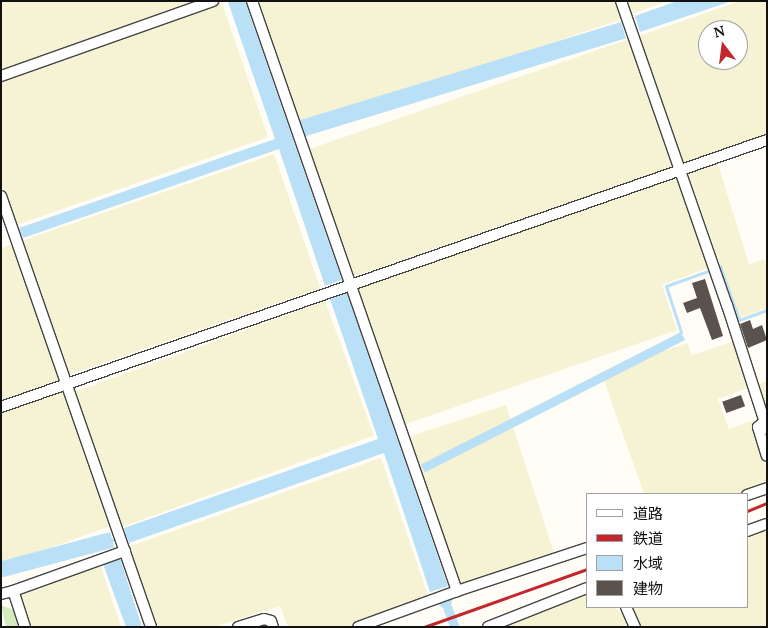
<!DOCTYPE html>
<html>
<head>
<meta charset="utf-8">
<style>
  body { margin:0 }
  #map { position:relative; width:768px; height:628px; overflow:hidden; background:#fffdf5; font-family:"PT Serif","Noto Sans JP",serif }
  div>[style] { position:absolute }
  .farmland>* { inset:0; background:#f6f3d4; transform-origin:0 0 }
  .green>* { inset:0; background:#d5ebbd }
  .water>* { inset:0; background:#b9e0f7; transform-origin:0 0 }
  .stream>* { height:3px; margin:-1.5px; padding:0 1.5px; transform-origin:1.5px; border-radius:1.5px; background:#b9e0f7 }
  .building>* { inset:0; background:#5a524d; transform-origin:0 0 }
  .roads { filter:drop-shadow(1px 0 #444) drop-shadow(-1px 0 #444) drop-shadow(0 1px #444) drop-shadow(0 -1px #444) }
  .minor>* { height:10px; margin:-5px; padding:0 5px; transform-origin:5px; border-radius:5px; background:#fff }
  .rail>* { height:3px; margin:-1.5px; padding:0 1.5px; transform-origin:1.5px; border-radius:1.5px; background:#c4262e }
  span { translate:-50% -50%; white-space:nowrap; text-align:center; line-height:1.15; -webkit-text-stroke:5px #fff; paint-order:stroke }
  .frame { position:absolute; inset:0; border:2px solid #111; pointer-events:none }
  .legend { position:absolute; left:586px; top:493px; width:162px; height:115px; box-sizing:border-box; background:#fff; border:1px solid #a0a0a0; margin:0; padding:6px 9px; list-style:none; font-size:15px; color:#111 }
  .legend li { display:flex; align-items:center; gap:10px; height:25px }
  .legend b { width:25px; border:1px solid #a0a0a0 }
  .north { position:absolute; left:698px; top:20px; width:50px; height:50px; box-sizing:border-box; background:#fff; border:1px solid #a0a0a0; border-radius:50%; rotate:345deg; font-size:14px; font-weight:700; line-height:20px; text-align:center; color:#111 }
  .north::after { content:''; display:block; margin:auto; width:18px; height:22px; background:#c4262e; clip-path:polygon(50% 0,100% 100%,50% 72%,0 100%) }
</style>
</head>
<body>
<div id="map">
  <div class="farmland">
    <i style="clip-path:polygon(1px 1px,202px 1px,1px 71px)"></i>
    <i style="clip-path:polygon(256px 1px,616px 1px,622px 19px,300px 129px)"></i>
    <i style="clip-path:polygon(627px 1px,669px 1px,631px 14px)"></i>
    <i style="clip-path:polygon(evenodd,740px 1px,767px 1px,767px 134px,684px 163px,639px 36px,740px 1px,708px 30px,738px 30px,738px 60px,708px 60px,708px 30px)"></i>
    <i style="clip-path:polygon(222px 3px,268px 137px,17px 225px,1px 181px,1px 80px)"></i>
    <i style="left:629px;top:39px;width:135px;height:340px;rotate:71deg"></i>
    <i style="left:274px;top:154px;width:142px;height:266px;rotate:71deg"></i>
    <i style="clip-path:polygon(717px 161px,749px 264px,764px 259px,767px 268px,767px 308px,739px 318px,688px 173px)"></i>
    <i style="clip-path:polygon(677px 177px,708px 268px,662px 285px,677px 330px,403px 425px,356px 289px)"></i>
    <i style="clip-path:polygon(12px 244px,59px 380px,1px 400px,1px 248px)"></i>
    <i style="left:325px;top:301px;width:143px;height:267px;rotate:70deg"></i>
    <i style="clip-path:polygon(735px 341px,748px 388px,718px 399px,729px 429px,752px 421px,767px 470px,767px 481px,751px 486px,749px 491px,741px 494px,644px 494px,601px 372px,687px 343px,692px 355px)"></i>
    <i style="clip-path:polygon(767px 381px,767px 403px,764px 404px,756px 385px)"></i>
    <i style="clip-path:polygon(63px 392px,110px 526px,1px 566px,1px 413px)"></i>
    <i style="left:506px;top:405px;width:158px;height:104px;rotate:72deg"></i>
    <i style="clip-path:polygon(381px 458px,428px 595px,347px 627px,288px 627px,280px 606px,214px 627px,156px 627px,128px 547px)"></i>
    <i style="clip-path:polygon(759px 530px,767px 532px,767px 627px,640px 627px,631px 607px,747px 607px,747px 534px)"></i>
    <i style="clip-path:polygon(100px 564px,121px 627px,30px 627px,19px 593px)"></i>
    <i style="clip-path:polygon(587px 593px,587px 607px,613px 607px,626px 616px,630px 627px,499px 627px)"></i>
  </div>
  <div class="green">
    <i style="clip-path:polygon(1px 605px,13px 610px,19px 627px,6px 627px)"></i>
  </div>
  <div class="water">
    <i style="clip-path:polygon(245px 1px,342px 280px,325px 286px,279px 149px,23px 238px,19px 228px,275px 139px,228px 2px)"></i>
    <i style="clip-path:polygon(677px 1px,732px 1px,640px 32px,635px 16px)"></i>
    <i style="left:621px;top:22px;width:17px;height:336px;rotate:73deg"></i>
    <i style="clip-path:polygon(347px 293px,448px 586px,430px 592px,384px 453px,129px 543px,124px 528px,378px 439px,330px 299px)"></i>
    <i style="left:681px;top:332px;width:9px;height:292px;rotate:63deg"></i>
    <i style="left:110px;top:532px;width:16px;height:115px;rotate:75deg"></i>
    <i style="clip-path:polygon(120px 558px,142px 627px,126px 627px,103px 564px)"></i>
    <i style="clip-path:polygon(453px 597px,451px 604px,460px 627px,450px 627px,443px 608px,437px 603px)"></i>
  </div>
  <div class="stream">
    <i style="left:720px;top:266px;width:57px;rotate:70.6deg"></i>
    <i style="left:739px;top:320px;width:30px;rotate:-20deg"></i>
    <i style="left:681px;top:332px;width:48px;rotate:-108.1deg"></i>
    <i style="left:666px;top:286px;width:45px;rotate:-19.7deg"></i>
    <i style="left:112px;top:540px;width:15px;rotate:-23deg"></i>
  </div>
  <div class="building">
    <i style="clip-path:polygon(705px 279px,723px 336px,712px 340px,700px 308px,687px 313px,683px 303px,697px 298px,692px 283px)"></i>
    <i style="clip-path:polygon(750px 320px,753px 329px,762px 325px,767px 340px,748px 348px,740px 324px)"></i>
    <i style="left:741px;top:395px;width:12px;height:20px;rotate:70deg"></i>
  </div>
  <div class="roads">
    <div class="minor">
      <i style="left:252px;top:1px;width:625px;rotate:70.84deg"></i>
      <i style="left:457px;top:591px;width:105px;rotate:160deg"></i>
      <i style="left:621px;top:1px;width:322px;rotate:70.8deg"></i>
      <i style="left:727px;top:305px;width:130px;rotate:72.1deg"></i>
      <i style="left:1px;top:76px;width:225px;rotate:-19.5deg"></i>
      <i style="left:1px;top:196px;width:456px;rotate:70.8deg"></i>
      <i style="left:1px;top:407px;width:811px;rotate:-19.22deg"></i>
      <i style="left:764px;top:422px;width:8px;rotate:140deg"></i>
      <i style="left:758px;top:427px;width:30px;rotate:73deg"></i>
      <i style="left:747px;top:495px;width:21px;rotate:-19deg"></i>
      <i style="left:747px;top:531px;width:20px;rotate:-20deg"></i>
      <i style="left:457px;top:591px;width:137px;rotate:-18.3deg"></i>
      <i style="left:1px;top:594px;width:12px;rotate:-14deg"></i>
      <i style="left:626px;top:607px;width:22px;rotate:66deg"></i>
      <i style="left:25px;top:627px;width:38px;rotate:-108deg"></i>
      <i style="left:13px;top:591px;width:119px;rotate:-19.7deg"></i>
      <i style="left:238px;top:627px;width:27px;rotate:-17deg"></i>
      <i style="left:264px;top:619px;width:7px;rotate:16deg"></i>
      <i style="left:271px;top:621px;width:6px;rotate:72deg"></i>
      <i style="left:488px;top:627px;width:106px;rotate:-21.5deg"></i>
    </div>
  </div>
  <div class="rail">
    <i style="left:747px;top:511px;width:22px;rotate:-22deg"></i>
    <i style="left:424px;top:627px;width:173px;rotate:-19.6deg"></i>
  </div>
  <div class="frame"></div>
  <ul class="legend">
  <li><b style="height:6px;background:#fff"></b>道路</li>
  <li><b style="height:6px;background:#c4262e"></b>鉄道</li>
  <li><b style="height:14px;background:#b9e0f7"></b>水域</li>
  <li><b style="height:14px;background:#5a524d"></b>建物</li>
  </ul>
  <div class="north">N</div>
</div>
</body>
</html>
